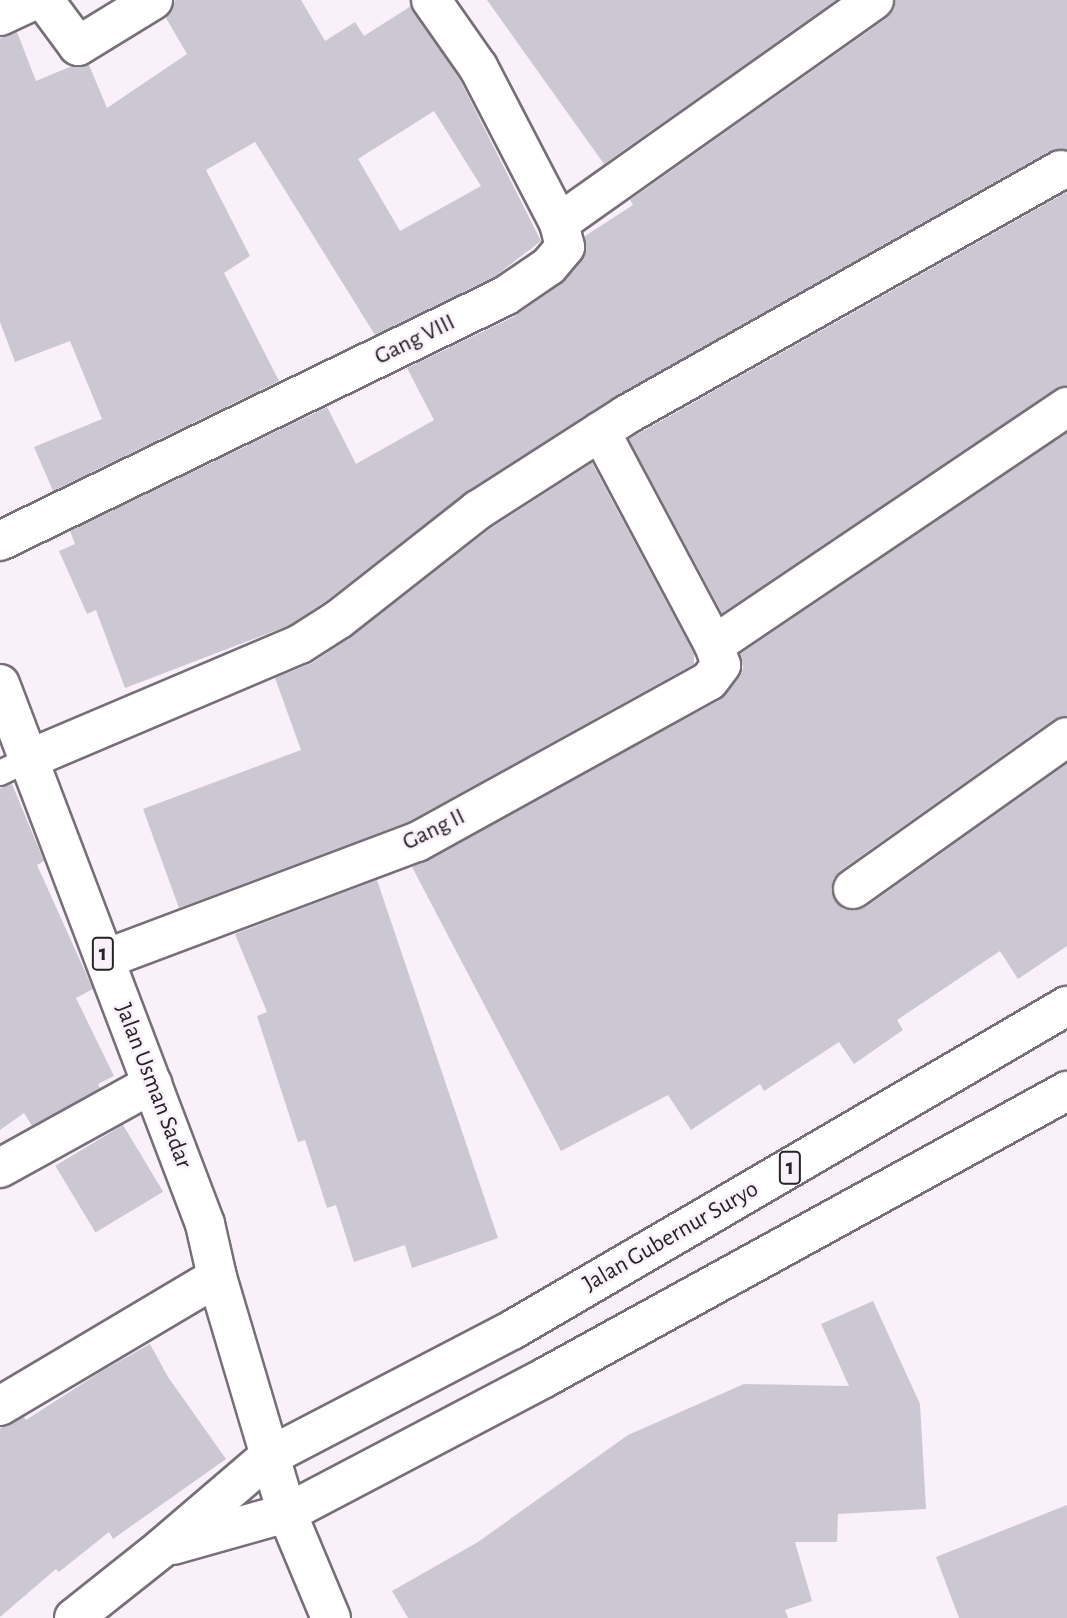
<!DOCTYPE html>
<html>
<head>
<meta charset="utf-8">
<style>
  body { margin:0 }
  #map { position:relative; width:1067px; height:1618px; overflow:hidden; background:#f9f0fa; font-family:"Alegreya Sans",sans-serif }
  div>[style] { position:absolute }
  .building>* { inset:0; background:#ccc8d3; transform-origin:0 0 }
  .roads { filter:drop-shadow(2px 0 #776f78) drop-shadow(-2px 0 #776f78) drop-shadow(0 2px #776f78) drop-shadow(0 -2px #776f78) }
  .lane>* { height:24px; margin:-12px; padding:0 12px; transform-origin:12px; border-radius:12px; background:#fff }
  .street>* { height:38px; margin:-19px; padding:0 19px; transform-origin:19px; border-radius:19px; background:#fff }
  .secondary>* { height:38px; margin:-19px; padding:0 19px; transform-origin:19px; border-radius:19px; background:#fff }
  .highway>* { height:38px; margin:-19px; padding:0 19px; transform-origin:19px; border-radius:19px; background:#fff }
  span { translate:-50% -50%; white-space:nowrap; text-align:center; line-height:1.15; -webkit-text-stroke:5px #f9f0fa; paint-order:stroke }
  .shield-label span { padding:2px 5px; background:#f9f0fa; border:2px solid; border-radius:5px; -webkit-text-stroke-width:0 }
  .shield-label { font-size:23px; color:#262326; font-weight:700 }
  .street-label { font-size:24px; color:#262326 }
</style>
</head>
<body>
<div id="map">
  <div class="building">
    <i style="clip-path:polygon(evenodd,175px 0,301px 0,325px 41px,355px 22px,364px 36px,411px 6px,459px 78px,541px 241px,494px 277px,375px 335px,255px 142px,206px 170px,250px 256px,224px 273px,279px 381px,53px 491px,34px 447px,102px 419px,70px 341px,15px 362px,0 322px,0 38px,17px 32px,36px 81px,72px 66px,89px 65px,107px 108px,187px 54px,166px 18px,172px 10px,175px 0,434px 111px,481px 186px,400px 231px,358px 159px,434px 111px)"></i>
    <i style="clip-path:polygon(487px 0,836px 0,604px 164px)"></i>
    <i style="clip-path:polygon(896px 0,1067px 0,1067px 150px,1050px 151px,614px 397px,466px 492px,326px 601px,290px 625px,125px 688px,96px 610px,87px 614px,59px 551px,75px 544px,70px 531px,327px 407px,356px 464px,434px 420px,407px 368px,515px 316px,561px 284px,586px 253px,585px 236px,633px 205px,630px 200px,887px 18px,894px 10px)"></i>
    <i style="clip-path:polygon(1067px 192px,1067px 385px,1055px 389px,722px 613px,629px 439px)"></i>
    <i style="clip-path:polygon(1067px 433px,1067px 715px,1054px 719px,840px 871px,833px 879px,831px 890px,835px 901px,843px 909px,854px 911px,866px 907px,1067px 764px,1067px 946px,1018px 979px,1000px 951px,897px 1020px,903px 1030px,854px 1064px,839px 1042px,764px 1091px,760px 1084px,691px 1130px,668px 1095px,561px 1151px,412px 867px,720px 700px,739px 678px,743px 668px,740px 654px)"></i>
    <i style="clip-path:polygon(592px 463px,694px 654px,694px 664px,408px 822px,179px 908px,143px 809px,301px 750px,275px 678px,312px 663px,351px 637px,491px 528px)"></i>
    <i style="clip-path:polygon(12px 784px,44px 861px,37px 865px,93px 989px,76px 998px,114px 1076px,98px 1084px,100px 1088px,32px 1126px,24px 1113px,0 1130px,0 788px)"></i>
    <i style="clip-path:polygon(377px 880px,498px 1238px,412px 1268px,405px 1245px,354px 1262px,336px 1205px,327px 1208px,305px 1140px,298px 1142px,257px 1016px,267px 1012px,235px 934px)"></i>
    <i style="left:123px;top:1125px;width:78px;height:79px;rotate:59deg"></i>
    <i style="clip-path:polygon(873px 1301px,920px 1404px,926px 1509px,838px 1514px,837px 1542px,795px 1542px,812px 1601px,785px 1610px,788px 1618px,408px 1618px,392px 1591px,478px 1542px,628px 1435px,744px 1384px,849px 1386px,821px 1324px)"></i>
    <i style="clip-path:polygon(150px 1344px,168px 1377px,226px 1459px,113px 1539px,109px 1532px,59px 1572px,56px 1569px,0 1617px,0 1428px,24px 1417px,26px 1420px,102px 1371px)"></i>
    <i style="clip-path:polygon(1067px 1505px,1067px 1618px,959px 1618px,936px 1557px)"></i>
  </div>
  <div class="roads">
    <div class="lane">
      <i style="left:0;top:773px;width:32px;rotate:-26deg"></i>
    </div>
    <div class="street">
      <i style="left:44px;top:0;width:57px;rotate:53.5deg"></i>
      <i style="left:78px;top:46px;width:88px;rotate:-31.5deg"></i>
      <i style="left:0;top:16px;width:38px;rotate:-25deg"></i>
      <i style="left:559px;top:223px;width:386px;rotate:-35.3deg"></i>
      <i style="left:0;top:541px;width:561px;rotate:-25.88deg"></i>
      <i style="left:505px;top:296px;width:53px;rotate:-34.3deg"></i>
      <i style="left:549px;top:266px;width:25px;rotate:-50deg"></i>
      <i style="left:565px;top:247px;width:25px;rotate:-104deg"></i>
      <i style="left:559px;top:223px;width:176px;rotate:-117.4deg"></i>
      <i style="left:478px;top:67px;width:82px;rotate:-125deg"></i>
      <i style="left:714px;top:645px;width:426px;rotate:-34deg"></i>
      <i style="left:29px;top:759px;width:294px;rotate:-23deg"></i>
      <i style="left:300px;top:644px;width:46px;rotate:-32.7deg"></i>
      <i style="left:339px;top:619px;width:177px;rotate:-38.1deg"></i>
      <i style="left:478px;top:510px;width:176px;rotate:-32.7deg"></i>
      <i style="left:626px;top:415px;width:499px;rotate:-29.4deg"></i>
      <i style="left:853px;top:889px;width:262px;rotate:-35.4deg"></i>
      <i style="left:105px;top:959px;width:333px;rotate:-20.6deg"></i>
      <i style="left:417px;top:842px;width:333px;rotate:-28.9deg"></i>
      <i style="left:709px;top:681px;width:20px;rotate:-53deg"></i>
      <i style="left:721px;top:665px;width:21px;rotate:-109deg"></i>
      <i style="left:714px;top:645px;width:242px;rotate:-118deg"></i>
      <i style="left:0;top:1168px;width:174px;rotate:-28.9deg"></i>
      <i style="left:0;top:1406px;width:252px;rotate:-30.7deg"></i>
    </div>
    <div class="secondary">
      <i style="left:173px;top:1545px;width:118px;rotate:-15.7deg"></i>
      <i style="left:287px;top:1513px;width:114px;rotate:67.3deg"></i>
      <i style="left:74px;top:1618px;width:112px;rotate:-38.5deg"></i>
      <i style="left:162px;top:1548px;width:140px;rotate:-40.6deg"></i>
    </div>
    <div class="highway">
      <i style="left:0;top:684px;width:578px;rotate:69.21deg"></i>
      <i style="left:205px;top:1224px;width:54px;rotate:77.2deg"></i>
      <i style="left:217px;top:1277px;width:246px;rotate:73.5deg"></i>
      <i style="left:287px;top:1513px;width:290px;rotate:-27.7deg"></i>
      <i style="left:544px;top:1378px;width:597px;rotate:-28.76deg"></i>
      <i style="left:268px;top:1457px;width:275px;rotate:-27.5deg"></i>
      <i style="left:512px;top:1330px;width:643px;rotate:-30.28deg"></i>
    </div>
  </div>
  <div class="shield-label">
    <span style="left:103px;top:954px">1</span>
    <span style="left:790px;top:1168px">1</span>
  </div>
  <div class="street-label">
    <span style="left:415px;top:340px;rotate:-26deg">Gang VIII</span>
    <span style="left:434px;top:830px;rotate:-26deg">Gang II</span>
    <span style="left:153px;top:1086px;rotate:69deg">Jalan Usman Sadar</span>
    <span style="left:671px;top:1237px;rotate:-30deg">Jalan Gubernur Suryo</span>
  </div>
</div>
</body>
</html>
